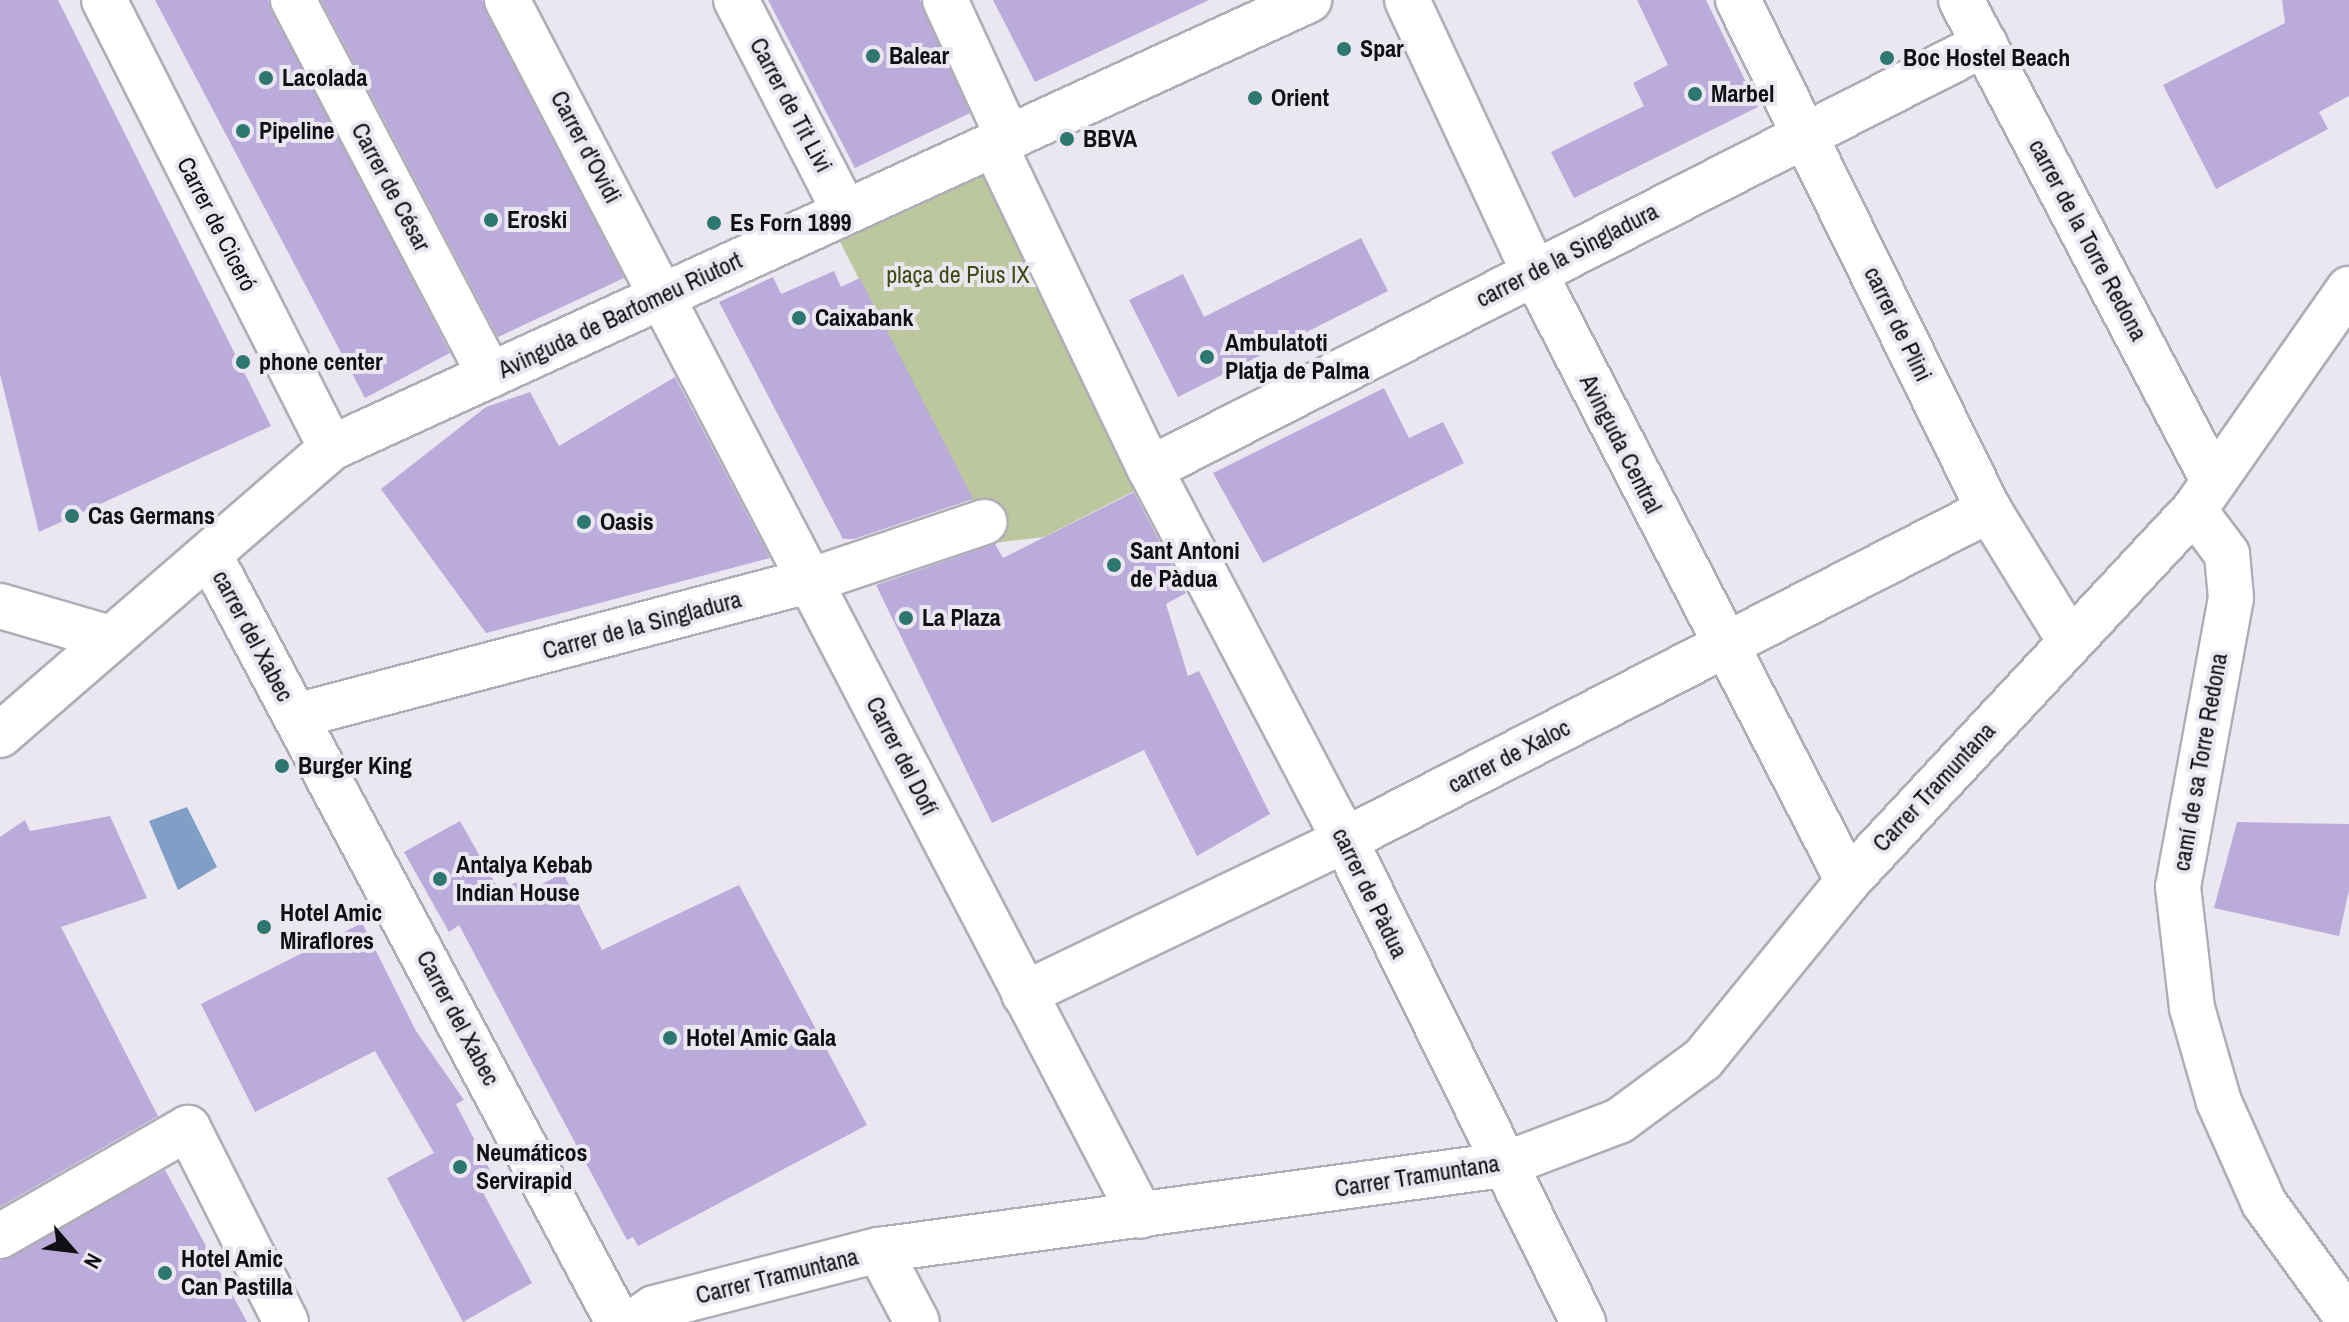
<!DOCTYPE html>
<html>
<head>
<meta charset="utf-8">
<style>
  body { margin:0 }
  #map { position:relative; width:2349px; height:1322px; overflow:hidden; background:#eae7f1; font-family:"Archivo Narrow",sans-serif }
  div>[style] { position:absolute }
  .green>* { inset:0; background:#bdc79d }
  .water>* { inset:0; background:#809ec6 }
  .building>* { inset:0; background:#baabda }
  .roads { filter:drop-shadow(2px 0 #afadb6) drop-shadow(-2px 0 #afadb6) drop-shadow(0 2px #afadb6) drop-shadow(0 -2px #afadb6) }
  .minor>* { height:44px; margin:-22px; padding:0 22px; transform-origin:22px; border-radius:22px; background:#fff }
  .dots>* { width:22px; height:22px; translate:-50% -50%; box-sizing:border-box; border:4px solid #eae7f1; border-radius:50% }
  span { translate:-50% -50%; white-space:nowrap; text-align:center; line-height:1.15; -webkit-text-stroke:8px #eae7f1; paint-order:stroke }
  .poi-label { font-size:24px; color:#100f13; font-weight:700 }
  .left { translate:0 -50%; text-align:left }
  .street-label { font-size:24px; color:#100f13 }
  .park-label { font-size:24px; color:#404911 }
  .north { position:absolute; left:32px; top:1210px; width:80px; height:80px; -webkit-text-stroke:6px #eae7f1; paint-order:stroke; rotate:118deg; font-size:22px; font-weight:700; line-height:32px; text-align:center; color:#100f13 }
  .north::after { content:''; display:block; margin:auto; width:28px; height:36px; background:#100f13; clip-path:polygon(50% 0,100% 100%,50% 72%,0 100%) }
</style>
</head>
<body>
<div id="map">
  <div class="green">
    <i style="clip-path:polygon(994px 144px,1150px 469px,1134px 491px,1044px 537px,993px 543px,828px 218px)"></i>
  </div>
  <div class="water">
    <i style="clip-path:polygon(187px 807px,217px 867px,178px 890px,149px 821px)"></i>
  </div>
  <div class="building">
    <i style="clip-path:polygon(0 0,58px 0,271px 426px,39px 532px,0 374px)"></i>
    <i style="clip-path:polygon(155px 0,268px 0,450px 353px,365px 398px)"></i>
    <i style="clip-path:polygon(321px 0,482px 0,624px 278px,498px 337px)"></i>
    <i style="clip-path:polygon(768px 0,920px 0,970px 113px,855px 168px)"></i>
    <i style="clip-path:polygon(993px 0,1209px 0,1035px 82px)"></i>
    <i style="clip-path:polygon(1637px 0,1706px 0,1758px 107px,1574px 198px,1551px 152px,1644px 106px,1633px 83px,1668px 65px)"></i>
    <i style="clip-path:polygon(2282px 0,2349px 0,2349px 96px,2319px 112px,2328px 129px,2216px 189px,2163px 85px,2285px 23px)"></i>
    <i style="clip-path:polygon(1361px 238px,1388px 291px,1178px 397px,1129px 300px,1183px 274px,1204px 317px)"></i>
    <i style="clip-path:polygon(834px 271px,841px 287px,860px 278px,973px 499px,854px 539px,843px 539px,719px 302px,773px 277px,781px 294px)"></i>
    <i style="clip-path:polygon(675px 377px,770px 558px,486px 633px,381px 489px,486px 407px,530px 392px,559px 446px)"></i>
    <i style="clip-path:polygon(1384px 388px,1409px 438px,1443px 422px,1464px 463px,1263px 563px,1213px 473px)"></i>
    <i style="clip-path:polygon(1134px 492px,1186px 593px,1166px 604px,1188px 676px,1199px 671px,1270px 814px,1197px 856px,1144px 750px,992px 823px,876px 585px,995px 544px,1003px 558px)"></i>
    <i style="clip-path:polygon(110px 816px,147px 898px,61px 927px,158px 1116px,0 1207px,0 837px,25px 820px,30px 831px)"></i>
    <i style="clip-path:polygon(460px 821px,499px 890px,519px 881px,525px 893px,563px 873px,602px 950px,739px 885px,867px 1125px,638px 1246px,633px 1237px,627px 1240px,459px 925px,449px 932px,404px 852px)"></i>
    <i style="clip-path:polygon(2237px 822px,2349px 824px,2349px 890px,2339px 936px,2214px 908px)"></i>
    <i style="clip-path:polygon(362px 923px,416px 1031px,464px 1100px,456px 1104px,495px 1180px,480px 1187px,532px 1283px,463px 1322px,387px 1178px,434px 1153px,375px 1051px,255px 1112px,201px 1004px)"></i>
    <i style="clip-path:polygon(165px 1170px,247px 1322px,0 1322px,0 1261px)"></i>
  </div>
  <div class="roads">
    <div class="minor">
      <i style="left:104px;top:0;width:502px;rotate:63.13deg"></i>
      <i style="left:293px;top:0;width:424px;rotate:62.3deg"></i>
      <i style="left:507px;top:0;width:1371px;rotate:62.46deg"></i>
      <i style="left:736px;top:0;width:236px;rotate:62.8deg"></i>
      <i style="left:945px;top:0;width:151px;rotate:65.3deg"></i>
      <i style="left:1407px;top:0;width:300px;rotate:65deg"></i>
      <i style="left:1534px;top:272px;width:685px;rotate:62.72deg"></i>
      <i style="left:1738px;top:0;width:568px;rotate:63.8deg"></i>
      <i style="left:1989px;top:510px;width:154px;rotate:58.3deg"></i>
      <i style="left:1961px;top:0;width:542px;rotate:62.3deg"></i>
      <i style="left:994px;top:144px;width:361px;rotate:64.4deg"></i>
      <i style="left:1150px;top:469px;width:419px;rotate:62.3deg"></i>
      <i style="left:1345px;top:840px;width:538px;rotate:63.72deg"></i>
      <i style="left:1150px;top:469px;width:937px;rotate:-26.98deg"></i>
      <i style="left:2194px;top:510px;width:55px;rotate:53.1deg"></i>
      <i style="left:2227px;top:554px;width:44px;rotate:84.8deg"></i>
      <i style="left:2231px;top:598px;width:294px;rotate:100.4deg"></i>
      <i style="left:2178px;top:887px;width:122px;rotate:83.4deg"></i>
      <i style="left:2192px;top:1008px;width:98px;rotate:74deg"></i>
      <i style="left:2219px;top:1102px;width:111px;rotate:66deg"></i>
      <i style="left:2264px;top:1203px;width:145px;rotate:54deg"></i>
      <i style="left:210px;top:556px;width:868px;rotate:61.96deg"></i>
      <i style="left:0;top:606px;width:111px;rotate:16.2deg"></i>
      <i style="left:296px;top:716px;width:534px;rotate:-14.77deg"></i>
      <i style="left:812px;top:580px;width:182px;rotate:-18.6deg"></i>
      <i style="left:0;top:735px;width:438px;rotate:-40.9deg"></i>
      <i style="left:331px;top:448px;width:1076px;rotate:-24.61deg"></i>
      <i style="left:1024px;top:994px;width:356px;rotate:-25.6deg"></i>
      <i style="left:1345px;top:840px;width:724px;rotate:-27.13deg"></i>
      <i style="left:0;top:1236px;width:217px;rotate:-29.9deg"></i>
      <i style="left:188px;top:1128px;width:217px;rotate:63.2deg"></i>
      <i style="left:879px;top:1250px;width:81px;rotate:62.2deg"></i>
      <i style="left:634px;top:1322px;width:24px;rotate:-35deg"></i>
      <i style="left:654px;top:1308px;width:232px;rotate:-14.5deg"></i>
      <i style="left:879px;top:1250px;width:630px;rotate:-7.76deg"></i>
      <i style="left:1503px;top:1165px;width:124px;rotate:-20.8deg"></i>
      <i style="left:1619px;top:1121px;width:104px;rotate:-36.4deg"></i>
      <i style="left:1703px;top:1059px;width:230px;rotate:-50.8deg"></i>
      <i style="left:1848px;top:881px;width:507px;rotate:-47deg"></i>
      <i style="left:2194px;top:510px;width:270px;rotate:-55deg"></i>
    </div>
  </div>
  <div class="dots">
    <i style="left:1344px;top:49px;background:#2e7670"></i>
    <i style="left:873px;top:56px;background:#2e7670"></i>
    <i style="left:1887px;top:58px;background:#2e7670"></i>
    <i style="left:266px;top:78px;background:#2e7670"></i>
    <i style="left:1695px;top:94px;background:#2e7670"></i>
    <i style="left:1255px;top:98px;background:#2e7670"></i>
    <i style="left:243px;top:131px;background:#2e7670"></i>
    <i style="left:1067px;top:139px;background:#2e7670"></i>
    <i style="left:491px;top:220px;background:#2e7670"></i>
    <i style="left:714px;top:223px;background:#2e7670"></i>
    <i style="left:799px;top:318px;background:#2e7670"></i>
    <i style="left:1207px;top:357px;background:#2e7670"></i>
    <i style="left:243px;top:362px;background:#2e7670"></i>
    <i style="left:72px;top:516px;background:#2e7670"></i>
    <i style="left:584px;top:522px;background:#2e7670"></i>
    <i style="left:1114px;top:565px;background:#2e7670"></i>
    <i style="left:906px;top:618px;background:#2e7670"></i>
    <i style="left:282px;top:766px;background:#2e7670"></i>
    <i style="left:440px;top:879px;background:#2e7670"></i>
    <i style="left:264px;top:927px;background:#2e7670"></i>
    <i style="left:670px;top:1038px;background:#2e7670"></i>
    <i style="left:460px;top:1167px;background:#2e7670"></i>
    <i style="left:165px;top:1273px;background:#2e7670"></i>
  </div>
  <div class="poi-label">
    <span class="left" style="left:1360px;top:49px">Spar</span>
    <span class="left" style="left:889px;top:56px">Balear</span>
    <span class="left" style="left:1903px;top:58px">Boc Hostel Beach</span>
    <span class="left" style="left:282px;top:78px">Lacolada</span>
    <span class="left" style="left:1711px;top:94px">Marbel</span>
    <span class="left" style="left:1271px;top:98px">Orient</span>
    <span class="left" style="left:259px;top:131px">Pipeline</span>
    <span class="left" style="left:1083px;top:139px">BBVA</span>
    <span class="left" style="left:507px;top:220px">Eroski</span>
    <span class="left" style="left:730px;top:223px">Es Forn 1899</span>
    <span class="left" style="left:815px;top:318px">Caixabank</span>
    <span class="left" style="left:1225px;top:357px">Ambulatoti<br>Platja de Palma</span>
    <span class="left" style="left:259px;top:362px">phone center</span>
    <span class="left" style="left:88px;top:516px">Cas Germans</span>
    <span class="left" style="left:600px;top:522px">Oasis</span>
    <span class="left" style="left:1130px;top:565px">Sant Antoni<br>de Pàdua</span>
    <span class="left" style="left:922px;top:618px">La Plaza</span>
    <span class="left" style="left:298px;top:766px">Burger King</span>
    <span class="left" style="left:456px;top:879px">Antalya Kebab<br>Indian House</span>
    <span class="left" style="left:280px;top:927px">Hotel Amic<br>Miraflores</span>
    <span class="left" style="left:686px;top:1038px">Hotel Amic Gala</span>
    <span class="left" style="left:476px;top:1167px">Neumáticos<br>Servirapid</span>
    <span class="left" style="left:181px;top:1273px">Hotel Amic<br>Can Pastilla</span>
  </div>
  <div class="street-label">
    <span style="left:791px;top:105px;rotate:62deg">Carrer de Tit Livi</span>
    <span style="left:586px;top:147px;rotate:62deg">Carrer d'Ovidi</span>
    <span style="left:391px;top:187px;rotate:62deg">Carrer de César</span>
    <span style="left:217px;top:224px;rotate:63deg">Carrer de Ciceró</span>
    <span style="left:2088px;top:240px;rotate:62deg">carrer de la Torre Redona</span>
    <span style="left:1567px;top:255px;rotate:-27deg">carrer de la Singladura</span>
    <span style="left:620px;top:315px;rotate:-25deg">Avinguda de Bartomeu Riutort</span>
    <span style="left:1898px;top:324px;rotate:64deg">carrer de Plini</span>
    <span style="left:1621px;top:444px;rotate:63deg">Avinguda Central</span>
    <span style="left:642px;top:625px;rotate:-15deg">Carrer de la Singladura</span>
    <span style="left:253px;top:636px;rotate:62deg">carrer del Xabec</span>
    <span style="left:902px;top:756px;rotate:63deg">Carrer del Dofí</span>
    <span style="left:1509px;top:756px;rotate:-27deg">carrer de Xaloc</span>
    <span style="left:2200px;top:762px;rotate:-80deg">camí de sa Torre Redona</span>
    <span style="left:1934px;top:787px;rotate:-47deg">Carrer Tramuntana</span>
    <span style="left:1370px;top:893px;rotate:64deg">carrer de Pàdua</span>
    <span style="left:458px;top:1018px;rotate:62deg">Carrer del Xabec</span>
    <span style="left:1417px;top:1176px;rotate:-9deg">Carrer Tramuntana</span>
    <span style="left:777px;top:1276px;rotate:-14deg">Carrer Tramuntana</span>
  </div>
  <div class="park-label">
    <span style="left:958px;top:275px">plaça de Pius IX</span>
  </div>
  <div class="north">N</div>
</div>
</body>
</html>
